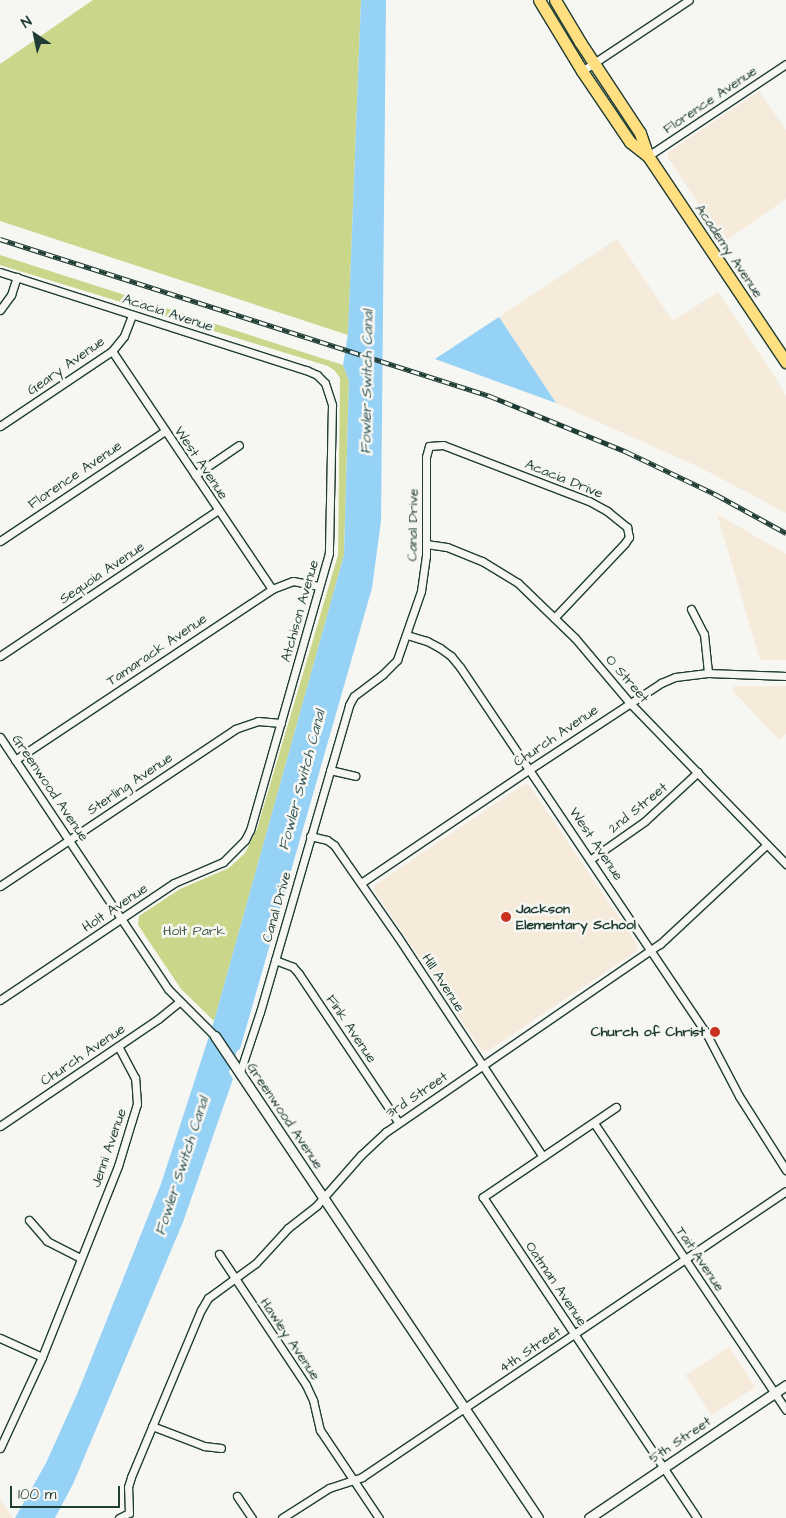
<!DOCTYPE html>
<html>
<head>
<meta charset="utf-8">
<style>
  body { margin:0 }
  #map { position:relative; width:786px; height:1518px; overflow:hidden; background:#f6f6f2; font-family:"Architects Daughter",sans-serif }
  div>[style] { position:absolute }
  .built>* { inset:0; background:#f6ebdb; transform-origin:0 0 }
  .green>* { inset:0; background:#cad78b }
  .water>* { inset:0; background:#96d1f6 }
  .roads { filter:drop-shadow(1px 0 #1f3d34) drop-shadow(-1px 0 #1f3d34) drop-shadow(0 1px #1f3d34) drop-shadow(0 -1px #1f3d34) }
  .minor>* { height:7px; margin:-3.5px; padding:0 3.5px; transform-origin:3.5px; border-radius:3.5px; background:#f6f6f2 }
  .tertiary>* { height:9px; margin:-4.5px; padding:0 4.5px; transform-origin:4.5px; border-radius:4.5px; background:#f6f6f2 }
  .primary>* { height:11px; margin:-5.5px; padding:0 5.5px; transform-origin:5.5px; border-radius:5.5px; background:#ffdf80 }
  .rail>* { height:4.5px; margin-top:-2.25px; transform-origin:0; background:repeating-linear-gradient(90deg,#f6f6f2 0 8px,#1f3d34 0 16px); box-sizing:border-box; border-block:1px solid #1f3d34 }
  .dots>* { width:14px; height:14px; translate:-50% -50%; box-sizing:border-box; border:2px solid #f6f6f2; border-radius:50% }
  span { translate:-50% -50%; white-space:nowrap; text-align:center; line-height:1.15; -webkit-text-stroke:5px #f6f6f2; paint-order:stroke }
  .street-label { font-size:14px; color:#1f3d34 }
  .poi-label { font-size:14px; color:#1f3d34; font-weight:700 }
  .left { translate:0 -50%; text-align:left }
  .right { translate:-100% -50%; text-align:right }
  .park-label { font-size:14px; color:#415c45 }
  .water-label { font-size:15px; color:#375b5b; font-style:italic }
  .north { position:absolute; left:10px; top:10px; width:50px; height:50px; -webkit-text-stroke:4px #f6f6f2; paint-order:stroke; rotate:326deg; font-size:14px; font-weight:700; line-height:20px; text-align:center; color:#1f3d34 }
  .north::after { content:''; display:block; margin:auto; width:18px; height:22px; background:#1f3d34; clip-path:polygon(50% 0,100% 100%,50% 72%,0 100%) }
  .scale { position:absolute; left:10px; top:1486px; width:110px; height:22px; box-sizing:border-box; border:2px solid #1f3d34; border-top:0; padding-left:6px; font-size:15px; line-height:18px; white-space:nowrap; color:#1f3d34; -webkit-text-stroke:4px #f6f6f2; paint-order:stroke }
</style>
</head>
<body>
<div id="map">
  <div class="built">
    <i style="clip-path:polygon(759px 91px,786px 130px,786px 199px,724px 242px,668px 158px,668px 152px)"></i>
    <i style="clip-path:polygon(617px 239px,673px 321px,718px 292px,775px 377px,786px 396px,786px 513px,699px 467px,556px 403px,499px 317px)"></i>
    <i style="clip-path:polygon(717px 514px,786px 554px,786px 660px,760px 660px)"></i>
    <i style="clip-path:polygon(734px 686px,786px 686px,786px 734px,779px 740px,733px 691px)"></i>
    <i style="clip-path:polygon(524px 784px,529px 785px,637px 944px,637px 951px,488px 1051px,481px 1050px,374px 890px,375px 885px)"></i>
    <i style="left:729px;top:1347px;width:48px;height:52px;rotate:57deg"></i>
    <i style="clip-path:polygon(0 1499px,13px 1518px,0 1518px)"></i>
  </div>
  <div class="green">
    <i style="clip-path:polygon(93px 0,361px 0,348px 335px,0 221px,0 64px)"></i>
    <i style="clip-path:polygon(0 255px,343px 365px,349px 381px,344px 555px,214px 1021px,181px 989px,138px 925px,139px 916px,180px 889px,229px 868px,245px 853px,257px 829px,338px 555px,340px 378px,335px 371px,328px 366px,149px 311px,135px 302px,121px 302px,0 265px)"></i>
  </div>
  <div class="water">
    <i style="clip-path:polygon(361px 0,386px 0,381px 521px,372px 588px,240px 1049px,237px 1051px,229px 1072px,233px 1079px,183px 1222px,73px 1484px,55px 1518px,15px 1518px,46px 1463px,78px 1392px,161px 1184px,214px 1021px,344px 555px,349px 381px,343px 365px,348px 334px)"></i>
    <i style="clip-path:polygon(499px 317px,556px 403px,435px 359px)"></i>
  </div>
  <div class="roads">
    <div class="minor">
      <i style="left:582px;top:71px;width:128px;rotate:-33.6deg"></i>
      <i style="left:648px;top:156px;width:166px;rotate:-33.7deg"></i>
      <i style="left:0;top:272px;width:321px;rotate:17.8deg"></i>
      <i style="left:306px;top:370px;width:12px;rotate:24deg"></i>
      <i style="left:317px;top:375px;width:11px;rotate:45deg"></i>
      <i style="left:325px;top:383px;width:23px;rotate:72deg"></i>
      <i style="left:332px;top:405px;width:148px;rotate:91.2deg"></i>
      <i style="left:329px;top:553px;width:288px;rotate:105.9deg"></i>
      <i style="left:250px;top:830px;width:11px;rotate:117deg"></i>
      <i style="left:245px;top:840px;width:31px;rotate:135deg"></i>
      <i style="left:223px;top:862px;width:53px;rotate:156.8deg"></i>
      <i style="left:174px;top:883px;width:210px;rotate:146.1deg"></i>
      <i style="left:0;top:310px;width:19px;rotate:-54deg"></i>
      <i style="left:11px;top:295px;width:19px;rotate:-72deg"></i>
      <i style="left:112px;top:351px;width:287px;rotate:56.1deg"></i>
      <i style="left:0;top:426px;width:135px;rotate:-33.8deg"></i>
      <i style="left:112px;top:351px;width:19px;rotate:-51deg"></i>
      <i style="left:124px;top:336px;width:22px;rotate:-69deg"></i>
      <i style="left:195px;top:475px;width:53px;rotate:-34.3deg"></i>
      <i style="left:0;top:541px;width:198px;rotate:-33.7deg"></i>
      <i style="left:426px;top:544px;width:21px;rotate:8deg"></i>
      <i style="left:447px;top:547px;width:38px;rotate:22deg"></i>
      <i style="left:482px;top:561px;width:42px;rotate:31.4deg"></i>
      <i style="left:518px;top:583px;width:79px;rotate:44deg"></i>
      <i style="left:575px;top:638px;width:84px;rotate:49.8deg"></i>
      <i style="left:629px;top:702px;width:226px;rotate:45.9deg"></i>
      <i style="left:691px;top:609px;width:28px;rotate:63deg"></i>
      <i style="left:704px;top:634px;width:39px;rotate:84deg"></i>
      <i style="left:407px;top:635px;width:21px;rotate:17deg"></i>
      <i style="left:427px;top:641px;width:15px;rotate:28deg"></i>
      <i style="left:440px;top:648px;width:14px;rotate:36deg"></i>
      <i style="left:451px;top:656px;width:14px;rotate:51deg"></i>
      <i style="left:460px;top:667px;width:439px;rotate:56.1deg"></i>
      <i style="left:705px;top:1031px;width:73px;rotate:62.4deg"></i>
      <i style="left:739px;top:1096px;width:88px;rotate:57.6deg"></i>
      <i style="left:0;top:656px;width:262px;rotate:-33.8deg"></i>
      <i style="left:0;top:737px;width:303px;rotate:56.3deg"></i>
      <i style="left:168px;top:989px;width:66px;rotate:45deg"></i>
      <i style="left:15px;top:760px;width:309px;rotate:-33.6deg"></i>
      <i style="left:272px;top:589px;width:22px;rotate:-21deg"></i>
      <i style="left:293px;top:581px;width:26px;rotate:11deg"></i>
      <i style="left:330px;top:770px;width:26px;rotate:13deg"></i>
      <i style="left:310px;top:836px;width:17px;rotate:13deg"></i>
      <i style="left:327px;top:840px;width:9px;rotate:36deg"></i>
      <i style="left:334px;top:845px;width:112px;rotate:55.2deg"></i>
      <i style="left:398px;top:937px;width:263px;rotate:56.6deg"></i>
      <i style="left:591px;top:859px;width:66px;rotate:-35.1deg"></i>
      <i style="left:645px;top:821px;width:72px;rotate:-42.8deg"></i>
      <i style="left:361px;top:883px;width:204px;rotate:-34deg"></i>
      <i style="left:530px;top:769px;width:157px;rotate:-33.3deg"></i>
      <i style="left:661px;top:683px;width:15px;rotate:-23deg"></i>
      <i style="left:675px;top:677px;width:33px;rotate:-7deg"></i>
      <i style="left:708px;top:673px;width:78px;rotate:2.2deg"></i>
      <i style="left:0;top:886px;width:283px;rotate:-33.7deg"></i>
      <i style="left:235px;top:729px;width:24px;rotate:-19deg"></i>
      <i style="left:258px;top:721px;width:23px;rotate:5deg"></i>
      <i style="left:275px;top:960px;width:19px;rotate:21deg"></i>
      <i style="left:293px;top:967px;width:9px;rotate:49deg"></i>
      <i style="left:299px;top:974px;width:178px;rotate:56.2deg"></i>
      <i style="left:240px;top:1072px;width:63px;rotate:-71.6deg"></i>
      <i style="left:260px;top:1012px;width:320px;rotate:-73.8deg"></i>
      <i style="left:349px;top:705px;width:10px;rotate:-61deg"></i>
      <i style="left:354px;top:696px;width:36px;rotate:-37deg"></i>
      <i style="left:383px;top:674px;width:20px;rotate:-45deg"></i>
      <i style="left:397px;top:660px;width:73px;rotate:-70.8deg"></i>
      <i style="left:421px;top:591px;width:35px;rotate:-82deg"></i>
      <i style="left:426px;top:556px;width:99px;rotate:-90deg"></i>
      <i style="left:426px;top:457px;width:11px;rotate:-75deg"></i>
      <i style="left:429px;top:446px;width:14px;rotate:-4deg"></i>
      <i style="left:443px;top:445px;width:156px;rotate:21deg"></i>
      <i style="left:589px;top:501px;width:21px;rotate:29deg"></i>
      <i style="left:607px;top:511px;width:26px;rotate:39deg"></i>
      <i style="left:627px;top:527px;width:10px;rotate:79deg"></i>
      <i style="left:629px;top:537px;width:7px;rotate:124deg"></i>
      <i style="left:625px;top:543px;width:103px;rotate:133.4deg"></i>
      <i style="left:616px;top:1107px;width:161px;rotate:145.9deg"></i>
      <i style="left:483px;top:1197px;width:386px;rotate:56.3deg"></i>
      <i style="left:594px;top:1123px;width:345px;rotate:56.2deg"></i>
      <i style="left:0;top:1126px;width:191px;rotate:-34.1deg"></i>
      <i style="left:158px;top:1019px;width:27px;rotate:-39deg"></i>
      <i style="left:29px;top:1220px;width:28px;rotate:49deg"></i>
      <i style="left:47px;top:1241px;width:38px;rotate:27deg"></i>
      <i style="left:219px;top:1254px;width:157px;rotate:56.4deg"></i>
      <i style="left:306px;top:1385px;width:17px;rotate:65deg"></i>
      <i style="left:313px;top:1400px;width:31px;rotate:77deg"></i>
      <i style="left:320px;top:1430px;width:106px;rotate:56.2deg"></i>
      <i style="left:0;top:1338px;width:46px;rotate:24.3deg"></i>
      <i style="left:152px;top:1426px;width:56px;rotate:21deg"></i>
      <i style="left:204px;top:1446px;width:17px;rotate:7deg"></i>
      <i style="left:0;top:1448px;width:100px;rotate:-65.2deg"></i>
      <i style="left:42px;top:1357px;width:206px;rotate:-68.3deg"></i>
      <i style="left:118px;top:1166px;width:48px;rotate:-73.1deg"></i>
      <i style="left:132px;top:1120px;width:17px;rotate:-73deg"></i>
      <i style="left:137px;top:1104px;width:26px;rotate:-94deg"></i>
      <i style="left:135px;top:1078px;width:36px;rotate:-118deg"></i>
      <i style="left:237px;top:1496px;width:27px;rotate:56deg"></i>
      <i style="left:119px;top:1518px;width:11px;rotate:-27deg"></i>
      <i style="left:129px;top:1513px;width:26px;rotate:-92deg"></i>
      <i style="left:128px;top:1487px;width:10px;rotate:-73deg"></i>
      <i style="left:131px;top:1477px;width:181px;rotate:-67.3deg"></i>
      <i style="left:201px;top:1310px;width:14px;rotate:-60deg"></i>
      <i style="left:208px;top:1298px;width:59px;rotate:-36.1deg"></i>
      <i style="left:256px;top:1263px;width:47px;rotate:-47.6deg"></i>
      <i style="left:288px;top:1228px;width:37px;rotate:-38deg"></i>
      <i style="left:317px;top:1205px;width:67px;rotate:-48.7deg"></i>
      <i style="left:361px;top:1155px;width:34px;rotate:-43deg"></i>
      <i style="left:386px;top:1132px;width:332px;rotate:-34.5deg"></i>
      <i style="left:660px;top:944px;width:145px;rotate:-43deg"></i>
      <i style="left:282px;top:1518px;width:56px;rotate:-32.6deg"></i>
      <i style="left:329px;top:1488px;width:35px;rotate:-18deg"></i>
      <i style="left:362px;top:1477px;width:511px;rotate:-34deg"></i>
    </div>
    <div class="tertiary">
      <i style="left:215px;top:1036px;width:580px;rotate:56.17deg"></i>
      <i style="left:589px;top:1518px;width:238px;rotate:-34deg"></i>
    </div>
    <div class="primary">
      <i style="left:539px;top:0;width:83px;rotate:58.8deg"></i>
      <i style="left:582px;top:71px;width:86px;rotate:55.9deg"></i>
      <i style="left:630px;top:142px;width:23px;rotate:38deg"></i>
      <i style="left:555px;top:0;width:49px;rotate:59.2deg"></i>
      <i style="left:580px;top:42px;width:109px;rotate:56.6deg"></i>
      <i style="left:640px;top:133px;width:24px;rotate:71deg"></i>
      <i style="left:648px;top:156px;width:248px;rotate:56.2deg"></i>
    </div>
  </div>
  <div class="rail">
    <i style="left:0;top:239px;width:515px;rotate:17.77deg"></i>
    <i style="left:490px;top:396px;width:148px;rotate:22.2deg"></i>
    <i style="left:627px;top:452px;width:100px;rotate:25.5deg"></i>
    <i style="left:717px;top:495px;width:79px;rotate:28.8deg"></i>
  </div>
  <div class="dots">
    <i style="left:506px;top:917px;background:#c8321e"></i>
    <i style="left:715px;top:1032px;background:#c8321e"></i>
  </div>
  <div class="street-label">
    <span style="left:710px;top:100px;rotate:-34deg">Florence Avenue</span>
    <span style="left:729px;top:251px;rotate:56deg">Academy Avenue</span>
    <span style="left:168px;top:313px;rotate:18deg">Acacia Avenue</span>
    <span style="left:66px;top:366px;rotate:-35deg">Geary Avenue</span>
    <span style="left:201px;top:463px;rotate:56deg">West Avenue</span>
    <span style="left:75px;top:475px;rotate:-34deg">Florence Avenue</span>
    <span style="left:564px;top:479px;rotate:22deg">Acacia Drive</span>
    <span style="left:413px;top:525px;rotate:-89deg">Canal Drive</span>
    <span style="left:102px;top:573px;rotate:-34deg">Sequoia Avenue</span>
    <span style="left:300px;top:611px;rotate:-74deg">Atchison Avenue</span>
    <span style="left:157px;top:650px;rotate:-34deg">Tamarack Avenue</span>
    <span style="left:627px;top:679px;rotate:49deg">O Street</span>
    <span style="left:556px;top:736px;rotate:-34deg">Church Avenue</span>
    <span style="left:130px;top:784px;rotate:-34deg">Sterling Avenue</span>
    <span style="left:50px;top:788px;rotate:56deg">Greenwood Avenue</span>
    <span style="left:638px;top:808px;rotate:-39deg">2nd Street</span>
    <span style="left:596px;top:844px;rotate:56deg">West Avenue</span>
    <span style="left:277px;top:907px;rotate:-74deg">Canal Drive</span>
    <span style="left:115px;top:908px;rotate:-34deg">Holt Avenue</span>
    <span style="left:443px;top:983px;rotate:57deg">Hill Avenue</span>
    <span style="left:351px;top:1029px;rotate:56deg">Fink Avenue</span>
    <span style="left:83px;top:1055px;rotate:-34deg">Church Avenue</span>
    <span style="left:417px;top:1095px;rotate:-34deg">3rd Street</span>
    <span style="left:285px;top:1116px;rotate:56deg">Greenwood Avenue</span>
    <span style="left:109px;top:1148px;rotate:-71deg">Jenni Avenue</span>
    <span style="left:700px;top:1259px;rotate:56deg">Tait Avenue</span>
    <span style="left:556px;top:1284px;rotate:56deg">Oatman Avenue</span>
    <span style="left:290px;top:1339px;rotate:56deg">Hawley Avenue</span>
    <span style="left:530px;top:1350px;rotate:-34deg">4th Street</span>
    <span style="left:680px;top:1440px;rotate:-34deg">5th Street</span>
  </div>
  <div class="poi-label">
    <span class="left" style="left:516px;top:917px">Jackson<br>Elementary School</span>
    <span class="right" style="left:705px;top:1032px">Church of Christ</span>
  </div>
  <div class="park-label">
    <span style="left:194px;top:931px">Holt Park</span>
  </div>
  <div class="water-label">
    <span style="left:367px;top:382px;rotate:-89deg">Fowler Switch Canal</span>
    <span style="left:302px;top:780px;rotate:-75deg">Fowler Switch Canal</span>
    <span style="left:182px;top:1166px;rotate:-72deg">Fowler Switch Canal</span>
  </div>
  <div class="north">N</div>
  <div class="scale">100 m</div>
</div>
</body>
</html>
